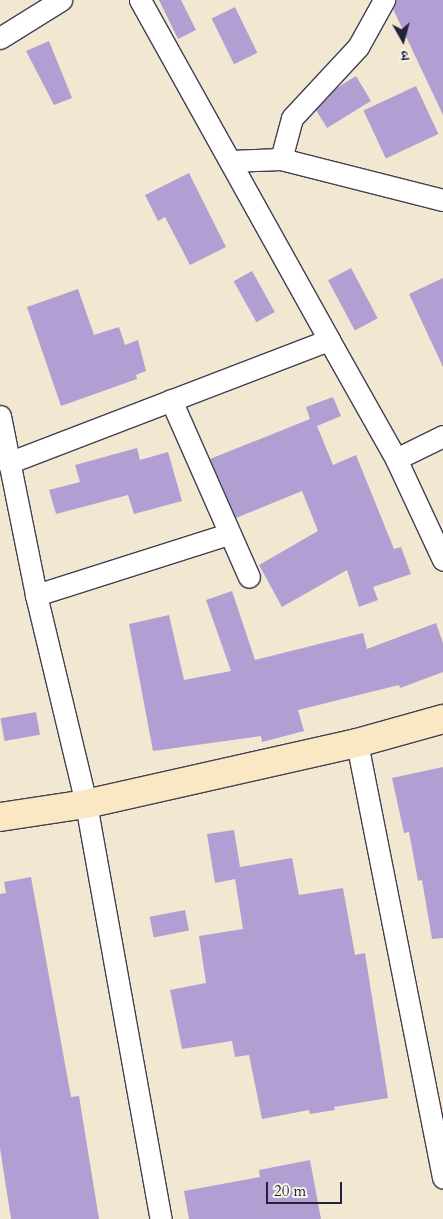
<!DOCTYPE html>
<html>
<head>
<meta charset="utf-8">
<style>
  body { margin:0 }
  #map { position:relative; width:443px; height:1219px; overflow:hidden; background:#f2e8d1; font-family:Cardo,"Noto Serif Devanagari",serif }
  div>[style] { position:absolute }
  .building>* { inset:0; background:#b19fd3; transform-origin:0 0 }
  .roads { filter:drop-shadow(1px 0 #414052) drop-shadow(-1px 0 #414052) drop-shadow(0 1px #414052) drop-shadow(0 -1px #414052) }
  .street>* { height:21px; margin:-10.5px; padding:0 10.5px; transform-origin:10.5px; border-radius:10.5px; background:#fff }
  .secondary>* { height:28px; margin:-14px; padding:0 14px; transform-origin:14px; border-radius:14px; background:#fae7c3 }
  span { translate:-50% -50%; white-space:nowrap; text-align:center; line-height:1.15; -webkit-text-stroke:4.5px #f7f3e8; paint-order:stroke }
  .north { position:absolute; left:378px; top:15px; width:50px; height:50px; -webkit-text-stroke:4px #f7f3e8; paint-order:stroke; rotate:173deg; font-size:14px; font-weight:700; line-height:20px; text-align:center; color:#22223b }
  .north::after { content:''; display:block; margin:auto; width:18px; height:22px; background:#22223b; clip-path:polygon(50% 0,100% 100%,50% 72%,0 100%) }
  .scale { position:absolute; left:266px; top:1182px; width:76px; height:22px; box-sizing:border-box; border:2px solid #22223b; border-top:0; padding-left:6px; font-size:15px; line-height:18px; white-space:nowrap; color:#22223b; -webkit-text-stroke:4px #f7f3e8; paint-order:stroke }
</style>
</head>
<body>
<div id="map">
  <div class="building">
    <i style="clip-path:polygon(159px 0,181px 0,196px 30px,178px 39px)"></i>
    <i style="clip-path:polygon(396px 0,443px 0,443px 115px,393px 9px)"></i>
    <i style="left:235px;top:7px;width:51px;height:26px;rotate:64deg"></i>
    <i style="clip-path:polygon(49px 41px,72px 98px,54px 105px,26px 51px)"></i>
    <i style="clip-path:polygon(356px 76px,371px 101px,327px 128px,316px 110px,337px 88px)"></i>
    <i style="left:416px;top:86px;width:53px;height:58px;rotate:65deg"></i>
    <i style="clip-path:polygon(189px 173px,226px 247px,190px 265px,165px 217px,158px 221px,145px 195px)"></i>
    <i style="left:351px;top:268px;width:57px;height:26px;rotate:62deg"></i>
    <i style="left:252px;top:271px;width:47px;height:21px;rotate:61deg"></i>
    <i style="clip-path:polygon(443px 278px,443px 367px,409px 294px)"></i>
    <i style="clip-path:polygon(78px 289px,94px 335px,119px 327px,125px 345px,138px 340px,146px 371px,136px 375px,137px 379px,61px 406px,27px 307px)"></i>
    <i style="clip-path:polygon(333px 397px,341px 416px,317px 426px,333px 465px,356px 455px,394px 549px,401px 547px,411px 574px,373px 587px,378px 600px,359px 607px,347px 570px,282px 607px,259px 565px,318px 531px,302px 491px,236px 518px,210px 459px,310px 419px,306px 407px)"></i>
    <i style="clip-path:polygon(137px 448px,140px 460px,168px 452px,182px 501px,134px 514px,128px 495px,56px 514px,49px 490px,80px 482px,75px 465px)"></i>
    <i style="clip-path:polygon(232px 591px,255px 660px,363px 633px,367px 649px,436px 623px,443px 643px,443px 672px,400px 688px,399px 685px,298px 710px,304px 731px,262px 742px,261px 736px,153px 751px,129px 624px,169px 615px,184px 680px,231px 671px,206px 600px)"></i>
    <i style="left:36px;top:712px;width:23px;height:36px;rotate:80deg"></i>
    <i style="clip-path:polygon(443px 767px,443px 938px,432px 939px,422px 880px,418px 881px,409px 832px,404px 833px,392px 778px)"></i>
    <i style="clip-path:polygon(234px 830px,240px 867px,292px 858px,299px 895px,343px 888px,355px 955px,365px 953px,388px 1098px,334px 1107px,335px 1110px,310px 1114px,309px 1110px,262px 1119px,249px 1055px,235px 1057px,232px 1041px,182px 1049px,170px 990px,206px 983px,199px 936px,243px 929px,235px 879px,215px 883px,207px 834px)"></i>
    <i style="clip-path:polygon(31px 877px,71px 1097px,79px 1096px,99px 1219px,11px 1219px,0 1148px,0 894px,6px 893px,4px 882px)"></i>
    <i style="left:185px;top:910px;width:21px;height:36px;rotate:79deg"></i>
    <i style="clip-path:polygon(310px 1160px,321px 1219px,189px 1219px,184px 1191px,260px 1177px,259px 1170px)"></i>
  </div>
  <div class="roads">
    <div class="street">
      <i style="left:140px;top:0;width:389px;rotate:60.9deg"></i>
      <i style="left:0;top:38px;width:72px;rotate:-31.9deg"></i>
      <i style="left:281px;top:159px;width:42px;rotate:-75deg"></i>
      <i style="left:292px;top:118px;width:97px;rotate:-47.1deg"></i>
      <i style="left:358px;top:47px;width:54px;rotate:-61deg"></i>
      <i style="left:230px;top:161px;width:51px;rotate:-2.2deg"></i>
      <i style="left:281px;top:159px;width:167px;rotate:14.2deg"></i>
      <i style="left:171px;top:400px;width:193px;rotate:66.2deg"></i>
      <i style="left:0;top:416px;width:183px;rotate:78.6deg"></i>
      <i style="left:36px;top:595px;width:215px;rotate:76.5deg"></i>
      <i style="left:86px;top:804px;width:422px;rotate:79.8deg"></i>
      <i style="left:443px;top:436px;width:52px;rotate:153.9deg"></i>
      <i style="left:396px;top:459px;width:111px;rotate:65deg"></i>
      <i style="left:8px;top:463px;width:344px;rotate:-21deg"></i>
      <i style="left:329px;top:340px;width:137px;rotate:60.6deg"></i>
      <i style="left:36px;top:595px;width:201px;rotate:-17.6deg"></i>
      <i style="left:357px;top:743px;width:443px;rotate:78.8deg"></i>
    </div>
    <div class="secondary">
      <i style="left:0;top:817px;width:87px;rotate:-8.6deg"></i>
      <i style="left:86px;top:804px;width:278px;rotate:-12.7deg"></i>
      <i style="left:357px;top:743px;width:89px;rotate:-15.6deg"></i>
    </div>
  </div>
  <div class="north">उ</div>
  <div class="scale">20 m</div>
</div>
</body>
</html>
